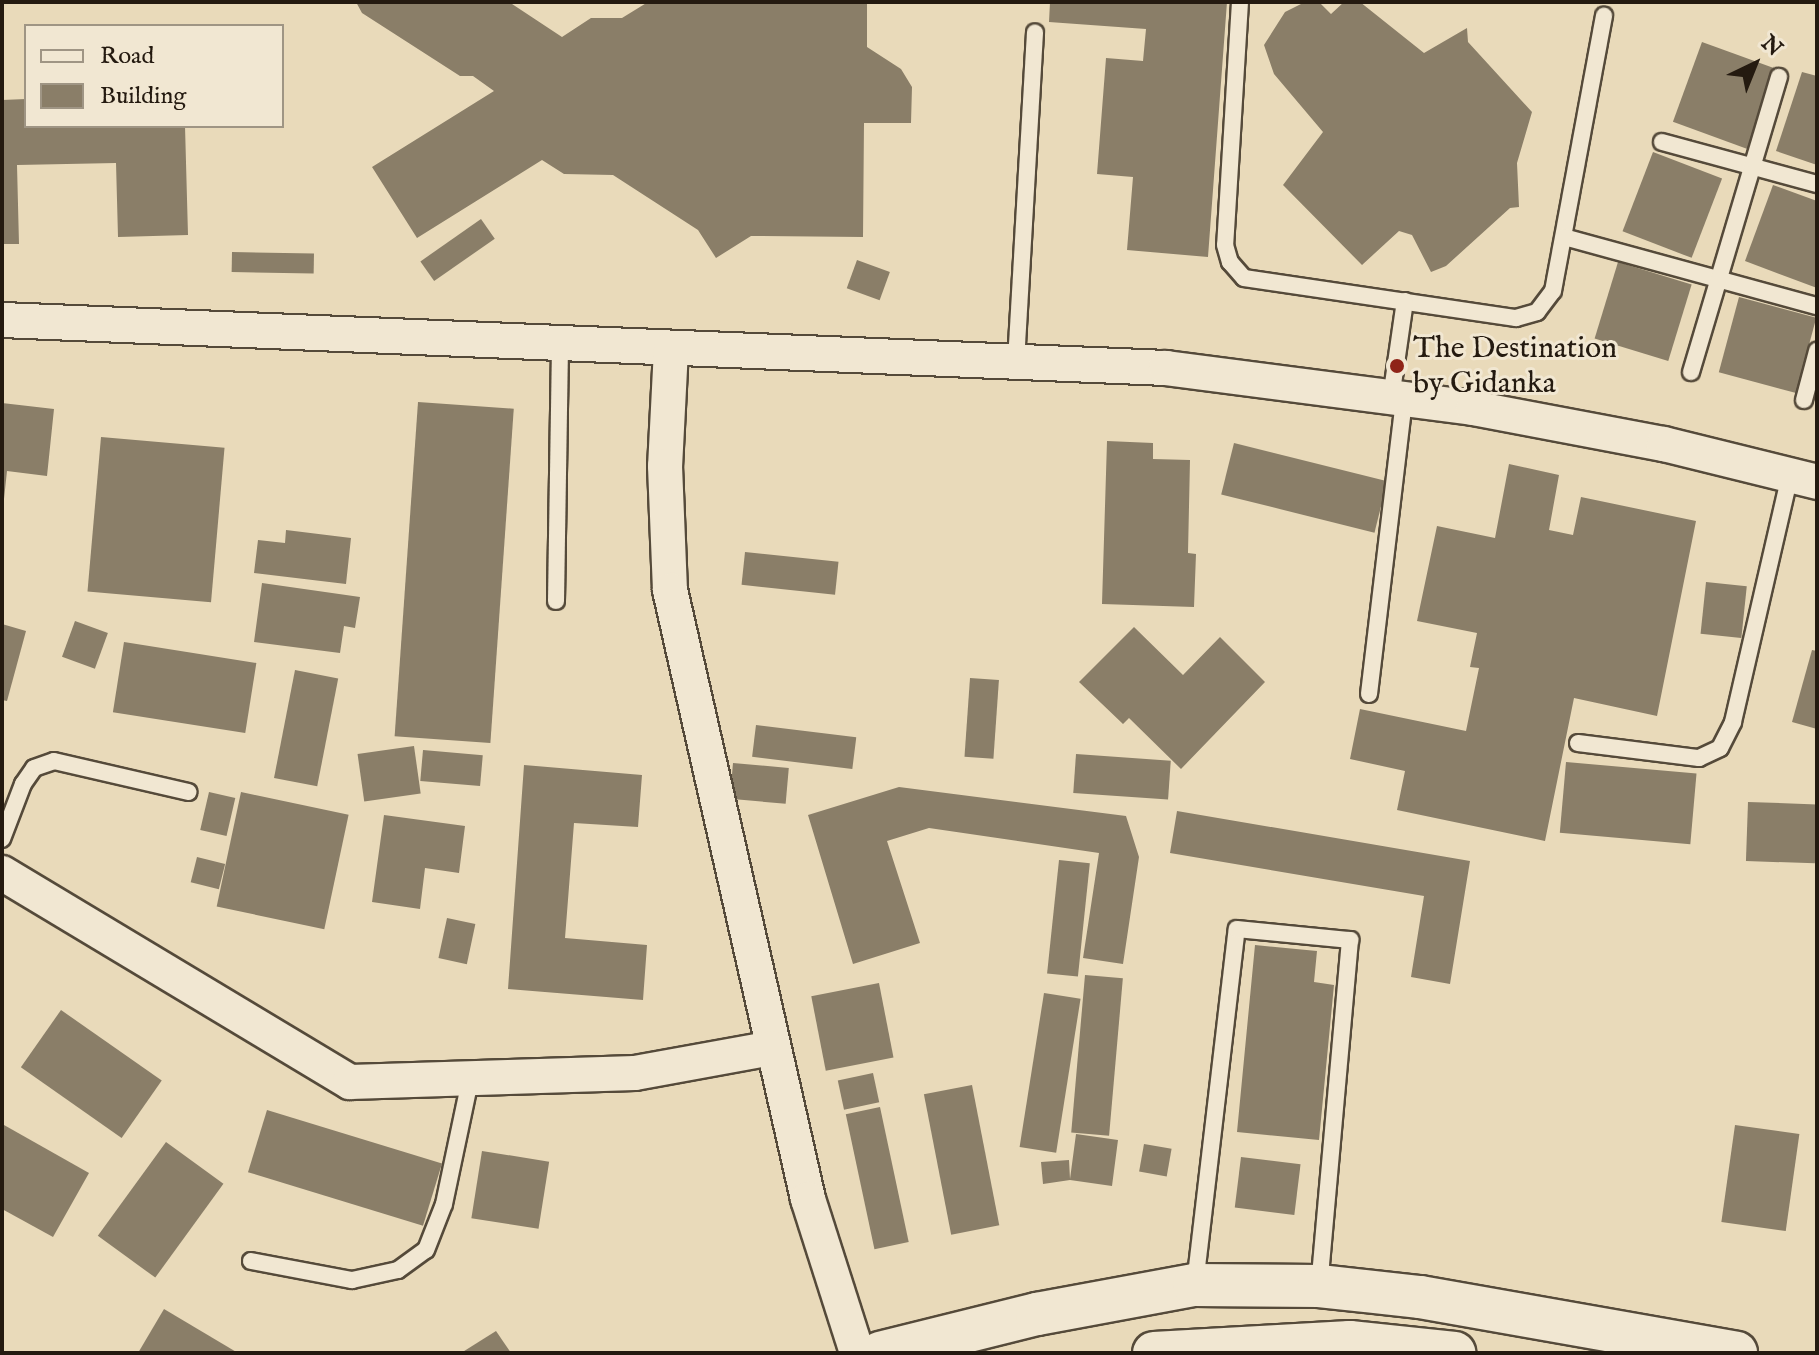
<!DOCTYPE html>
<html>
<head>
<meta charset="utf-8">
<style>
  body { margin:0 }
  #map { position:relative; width:1819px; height:1355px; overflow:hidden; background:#e9daba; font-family:"IM FELL English",serif }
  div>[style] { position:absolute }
  .building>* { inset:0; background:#8a7e68; transform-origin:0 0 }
  .roads { filter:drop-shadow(2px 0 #554a3a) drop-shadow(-2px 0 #554a3a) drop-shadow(0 2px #554a3a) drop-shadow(0 -2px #554a3a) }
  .service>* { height:16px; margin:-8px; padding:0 8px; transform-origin:8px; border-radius:8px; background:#f1e7d2 }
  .minor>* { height:34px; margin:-17px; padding:0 17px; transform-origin:17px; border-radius:17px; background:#f1e7d2 }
  .tertiary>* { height:42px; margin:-21px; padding:0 21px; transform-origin:21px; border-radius:21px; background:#f1e7d2 }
  .dots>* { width:22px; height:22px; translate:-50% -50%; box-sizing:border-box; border:4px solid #f1e7d2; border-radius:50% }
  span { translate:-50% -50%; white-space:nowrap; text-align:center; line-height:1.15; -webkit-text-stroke:6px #f1e7d2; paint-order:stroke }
  .poi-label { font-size:30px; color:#241a10 }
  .left { translate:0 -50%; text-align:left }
  .frame { position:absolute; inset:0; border:4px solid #241a10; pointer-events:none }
  .legend { position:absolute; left:24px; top:24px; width:260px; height:104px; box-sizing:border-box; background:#f1e7d2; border:2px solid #9f9584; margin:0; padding:10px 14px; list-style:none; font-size:24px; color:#241a10 }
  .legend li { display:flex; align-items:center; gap:16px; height:40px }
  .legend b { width:40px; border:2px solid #9f9584 }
  .north { position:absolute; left:1715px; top:24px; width:80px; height:80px; -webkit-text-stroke:6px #f1e7d2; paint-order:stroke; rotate:43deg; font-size:22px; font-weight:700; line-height:32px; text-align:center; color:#241a10 }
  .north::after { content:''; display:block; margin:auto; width:28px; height:36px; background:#241a10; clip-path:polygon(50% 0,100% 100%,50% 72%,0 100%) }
</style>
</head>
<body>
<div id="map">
  <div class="building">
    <i style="clip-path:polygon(356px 2px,509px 2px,562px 37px,591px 18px,622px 18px,648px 2px,867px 2px,867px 47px,901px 69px,912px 87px,911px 123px,864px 123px,863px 237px,751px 236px,716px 258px,698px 230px,613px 175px,564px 174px,542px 160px,417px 238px,372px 167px,494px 91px,473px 76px,460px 76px,362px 13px)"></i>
    <i style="clip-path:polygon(1050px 2px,1227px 2px,1208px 257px,1127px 250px,1133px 177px,1097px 174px,1106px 58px,1143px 61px,1146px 29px,1049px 22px)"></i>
    <i style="clip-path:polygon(1305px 2px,1319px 2px,1331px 14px,1344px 2px,1360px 2px,1424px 53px,1467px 28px,1468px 42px,1532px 112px,1517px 163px,1519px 207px,1510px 208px,1446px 266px,1431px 272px,1412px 235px,1399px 231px,1362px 265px,1283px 185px,1323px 132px,1274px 74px,1264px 45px,1285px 12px)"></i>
    <i style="left:1702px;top:42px;width:80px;height:85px;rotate:20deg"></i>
    <i style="clip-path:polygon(1802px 72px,1817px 76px,1817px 165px,1776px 151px)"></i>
    <i style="clip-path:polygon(26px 99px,26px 126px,185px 126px,188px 235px,118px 237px,116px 163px,17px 165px,19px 244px,2px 244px,2px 100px)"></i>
    <i style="left:1653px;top:152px;width:74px;height:85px;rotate:21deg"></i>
    <i style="clip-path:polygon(1773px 185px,1817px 201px,1817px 288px,1745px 261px)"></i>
    <i style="left:481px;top:219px;width:24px;height:74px;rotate:55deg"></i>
    <i style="left:232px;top:252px;width:82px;height:20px;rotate:1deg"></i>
    <i style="left:857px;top:260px;width:35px;height:30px;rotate:20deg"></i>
    <i style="left:1618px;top:262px;width:77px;height:80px;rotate:17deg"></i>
    <i style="left:1739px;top:297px;width:80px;height:78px;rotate:15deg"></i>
    <i style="left:418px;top:402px;width:96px;height:335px;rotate:4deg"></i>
    <i style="clip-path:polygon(2px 403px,54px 409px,47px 476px,7px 471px,4px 499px)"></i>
    <i style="left:101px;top:437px;width:124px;height:155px;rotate:5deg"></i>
    <i style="clip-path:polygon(1107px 441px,1153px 443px,1153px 459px,1190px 460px,1188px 553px,1196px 554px,1194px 607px,1102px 604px)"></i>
    <i style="left:1234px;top:443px;width:158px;height:53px;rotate:14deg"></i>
    <i style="clip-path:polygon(1509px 464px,1559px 475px,1549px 530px,1573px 535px,1581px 497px,1696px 521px,1657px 716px,1574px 698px,1545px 841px,1397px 810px,1405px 771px,1350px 759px,1360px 709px,1466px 731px,1479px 668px,1470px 667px,1477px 633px,1417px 621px,1437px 526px,1495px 538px)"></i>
    <i style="clip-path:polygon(286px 530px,351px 538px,346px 584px,254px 573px,258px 540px,285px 543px)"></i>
    <i style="left:745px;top:552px;width:94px;height:33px;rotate:6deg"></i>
    <i style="left:1706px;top:582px;width:41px;height:52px;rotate:6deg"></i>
    <i style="clip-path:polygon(262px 583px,360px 597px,355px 628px,344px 626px,340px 653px,254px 642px)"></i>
    <i style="left:75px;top:621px;width:35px;height:38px;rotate:20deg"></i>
    <i style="clip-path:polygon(2px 624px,26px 631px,7px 701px,2px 700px)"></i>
    <i style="clip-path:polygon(1134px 627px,1183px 675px,1220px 637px,1265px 682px,1181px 769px,1129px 718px,1123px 724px,1079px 682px)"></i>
    <i style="left:124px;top:642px;width:134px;height:71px;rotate:9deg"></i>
    <i style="clip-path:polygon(1812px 650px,1817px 651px,1817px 729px,1792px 722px)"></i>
    <i style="left:295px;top:670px;width:44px;height:110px;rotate:11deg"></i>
    <i style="left:970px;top:678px;width:29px;height:79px;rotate:4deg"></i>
    <i style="left:756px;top:725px;width:101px;height:32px;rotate:7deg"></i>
    <i style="left:414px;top:746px;width:48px;height:57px;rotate:82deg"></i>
    <i style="left:423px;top:750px;width:60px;height:31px;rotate:5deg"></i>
    <i style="left:1076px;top:754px;width:95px;height:39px;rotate:4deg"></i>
    <i style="left:1566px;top:762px;width:131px;height:71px;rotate:5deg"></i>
    <i style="left:733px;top:763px;width:56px;height:36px;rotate:5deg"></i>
    <i style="clip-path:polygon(524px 765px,642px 775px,638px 827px,574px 823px,565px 938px,647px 945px,643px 1000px,508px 989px)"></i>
    <i style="clip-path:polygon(899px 787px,1126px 816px,1139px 857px,1123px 964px,1083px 958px,1099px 853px,929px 828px,887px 841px,920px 943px,853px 964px,808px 815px)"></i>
    <i style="left:209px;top:792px;width:27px;height:39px;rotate:13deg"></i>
    <i style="left:241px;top:792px;width:110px;height:117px;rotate:12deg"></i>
    <i style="left:1748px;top:802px;width:69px;height:59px;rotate:2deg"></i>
    <i style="clip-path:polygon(1177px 811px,1470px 861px,1450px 984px,1411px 977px,1424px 896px,1170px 853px)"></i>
    <i style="clip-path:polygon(384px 815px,465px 826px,459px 873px,425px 868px,420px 909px,372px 902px)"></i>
    <i style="left:197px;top:857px;width:29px;height:26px;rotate:14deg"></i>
    <i style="left:1059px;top:860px;width:31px;height:114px;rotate:6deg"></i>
    <i style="left:447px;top:918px;width:29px;height:41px;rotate:12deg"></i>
    <i style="clip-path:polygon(1255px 945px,1317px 951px,1314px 982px,1334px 985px,1319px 1140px,1237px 1132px)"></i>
    <i style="left:1085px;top:975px;width:38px;height:158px;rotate:5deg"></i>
    <i style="left:879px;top:983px;width:76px;height:69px;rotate:79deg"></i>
    <i style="left:1044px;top:993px;width:37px;height:156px;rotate:9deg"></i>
    <i style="left:61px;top:1010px;width:123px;height:70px;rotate:35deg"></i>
    <i style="left:873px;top:1073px;width:30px;height:36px;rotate:78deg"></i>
    <i style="left:972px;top:1085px;width:143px;height:49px;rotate:79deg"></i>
    <i style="left:880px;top:1107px;width:138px;height:35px;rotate:78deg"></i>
    <i style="left:267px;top:1110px;width:183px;height:65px;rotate:17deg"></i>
    <i style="clip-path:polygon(4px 1125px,89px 1173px,53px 1237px,2px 1209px)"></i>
    <i style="left:1735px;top:1125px;width:65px;height:98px;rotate:8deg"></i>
    <i style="clip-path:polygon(1076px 1134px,1118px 1140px,1112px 1186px,1070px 1180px,1043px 1184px,1041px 1162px,1069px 1160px,1070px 1179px)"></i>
    <i style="left:166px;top:1142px;width:71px;height:116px;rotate:36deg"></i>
    <i style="left:1144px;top:1144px;width:28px;height:28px;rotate:10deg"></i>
    <i style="left:482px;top:1151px;width:68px;height:68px;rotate:9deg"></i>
    <i style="left:1241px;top:1157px;width:60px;height:51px;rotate:7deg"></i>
    <i style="clip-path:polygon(164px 1309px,238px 1353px,138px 1353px)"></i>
    <i style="clip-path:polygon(496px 1331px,511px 1353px,461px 1353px)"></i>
  </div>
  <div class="roads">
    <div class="service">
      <i style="left:1240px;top:2px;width:243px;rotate:93.5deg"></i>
      <i style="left:1225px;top:245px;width:18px;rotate:74deg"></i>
      <i style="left:1230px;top:262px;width:21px;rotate:49deg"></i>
      <i style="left:1244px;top:278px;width:275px;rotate:8.4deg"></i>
      <i style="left:1516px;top:318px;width:22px;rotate:-16deg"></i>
      <i style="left:1537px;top:312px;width:26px;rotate:-53deg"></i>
      <i style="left:1553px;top:291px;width:280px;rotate:-79.5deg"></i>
      <i style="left:1662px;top:142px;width:161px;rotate:15.2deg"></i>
      <i style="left:1564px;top:237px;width:262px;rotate:15.3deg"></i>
      <i style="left:1016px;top:362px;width:330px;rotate:-86.7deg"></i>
      <i style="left:1691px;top:372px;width:308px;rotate:-73.4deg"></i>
      <i style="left:1391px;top:398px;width:98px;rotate:-81.8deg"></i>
      <i style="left:1804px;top:400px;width:51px;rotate:-75.1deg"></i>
      <i style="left:556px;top:601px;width:258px;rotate:-89.1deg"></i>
      <i style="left:1369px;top:694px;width:297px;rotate:-83.2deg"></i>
      <i style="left:1578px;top:743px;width:122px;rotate:7.1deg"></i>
      <i style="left:1699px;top:758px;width:23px;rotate:-25deg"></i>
      <i style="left:1720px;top:748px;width:29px;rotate:-63deg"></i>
      <i style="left:1733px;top:722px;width:253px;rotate:-77deg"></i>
      <i style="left:2px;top:839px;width:59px;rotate:-69.1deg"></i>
      <i style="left:23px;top:784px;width:19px;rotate:-55deg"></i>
      <i style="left:34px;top:768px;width:21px;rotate:-19deg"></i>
      <i style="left:54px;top:761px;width:138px;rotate:13deg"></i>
      <i style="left:251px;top:1261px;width:103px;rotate:10.7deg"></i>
      <i style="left:352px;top:1280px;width:47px;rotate:-12.3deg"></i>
      <i style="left:398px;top:1270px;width:34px;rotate:-36deg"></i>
      <i style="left:426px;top:1250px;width:49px;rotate:-68.6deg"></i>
      <i style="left:444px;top:1204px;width:126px;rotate:-78.1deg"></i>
      <i style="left:1195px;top:1284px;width:357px;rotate:-83.3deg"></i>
      <i style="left:1237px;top:929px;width:114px;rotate:5.6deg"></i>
      <i style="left:1350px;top:940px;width:346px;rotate:95.1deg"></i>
    </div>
    <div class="minor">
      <i style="left:2px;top:320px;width:1165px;rotate:2.36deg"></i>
      <i style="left:1166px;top:368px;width:310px;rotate:7.4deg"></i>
      <i style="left:1473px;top:408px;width:194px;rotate:10.7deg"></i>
      <i style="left:1664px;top:444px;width:158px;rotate:13.9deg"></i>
      <i style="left:671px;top:349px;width:117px;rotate:92.9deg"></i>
      <i style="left:665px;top:466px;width:124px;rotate:87.7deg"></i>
      <i style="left:670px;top:590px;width:624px;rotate:77.23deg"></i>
      <i style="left:808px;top:1199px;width:162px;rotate:72.3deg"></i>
      <i style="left:2px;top:873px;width:406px;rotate:31deg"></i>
      <i style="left:350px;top:1082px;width:285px;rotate:-1.8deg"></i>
      <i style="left:635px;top:1073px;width:139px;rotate:-10.3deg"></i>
    </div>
    <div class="tertiary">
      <i style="left:880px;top:1353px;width:162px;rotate:-14deg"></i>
      <i style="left:1037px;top:1314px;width:160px;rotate:-10.5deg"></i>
      <i style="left:1194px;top:1285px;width:125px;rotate:0.5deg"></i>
      <i style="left:1319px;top:1286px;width:102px;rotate:6.2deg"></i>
      <i style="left:1420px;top:1297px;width:321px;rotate:10deg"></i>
      <i style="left:1154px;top:1353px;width:196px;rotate:-3.2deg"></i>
      <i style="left:1350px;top:1342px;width:105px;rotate:6deg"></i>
    </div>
  </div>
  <div class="dots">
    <i style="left:1397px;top:366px;background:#8f2418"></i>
  </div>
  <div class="poi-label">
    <span class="left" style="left:1413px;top:366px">The Destination<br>by Gidanka</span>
  </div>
  <div class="frame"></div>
  <ul class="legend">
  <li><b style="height:10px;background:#f1e7d2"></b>Road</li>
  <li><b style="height:22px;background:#8a7e68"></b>Building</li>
  </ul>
  <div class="north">N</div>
</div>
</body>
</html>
